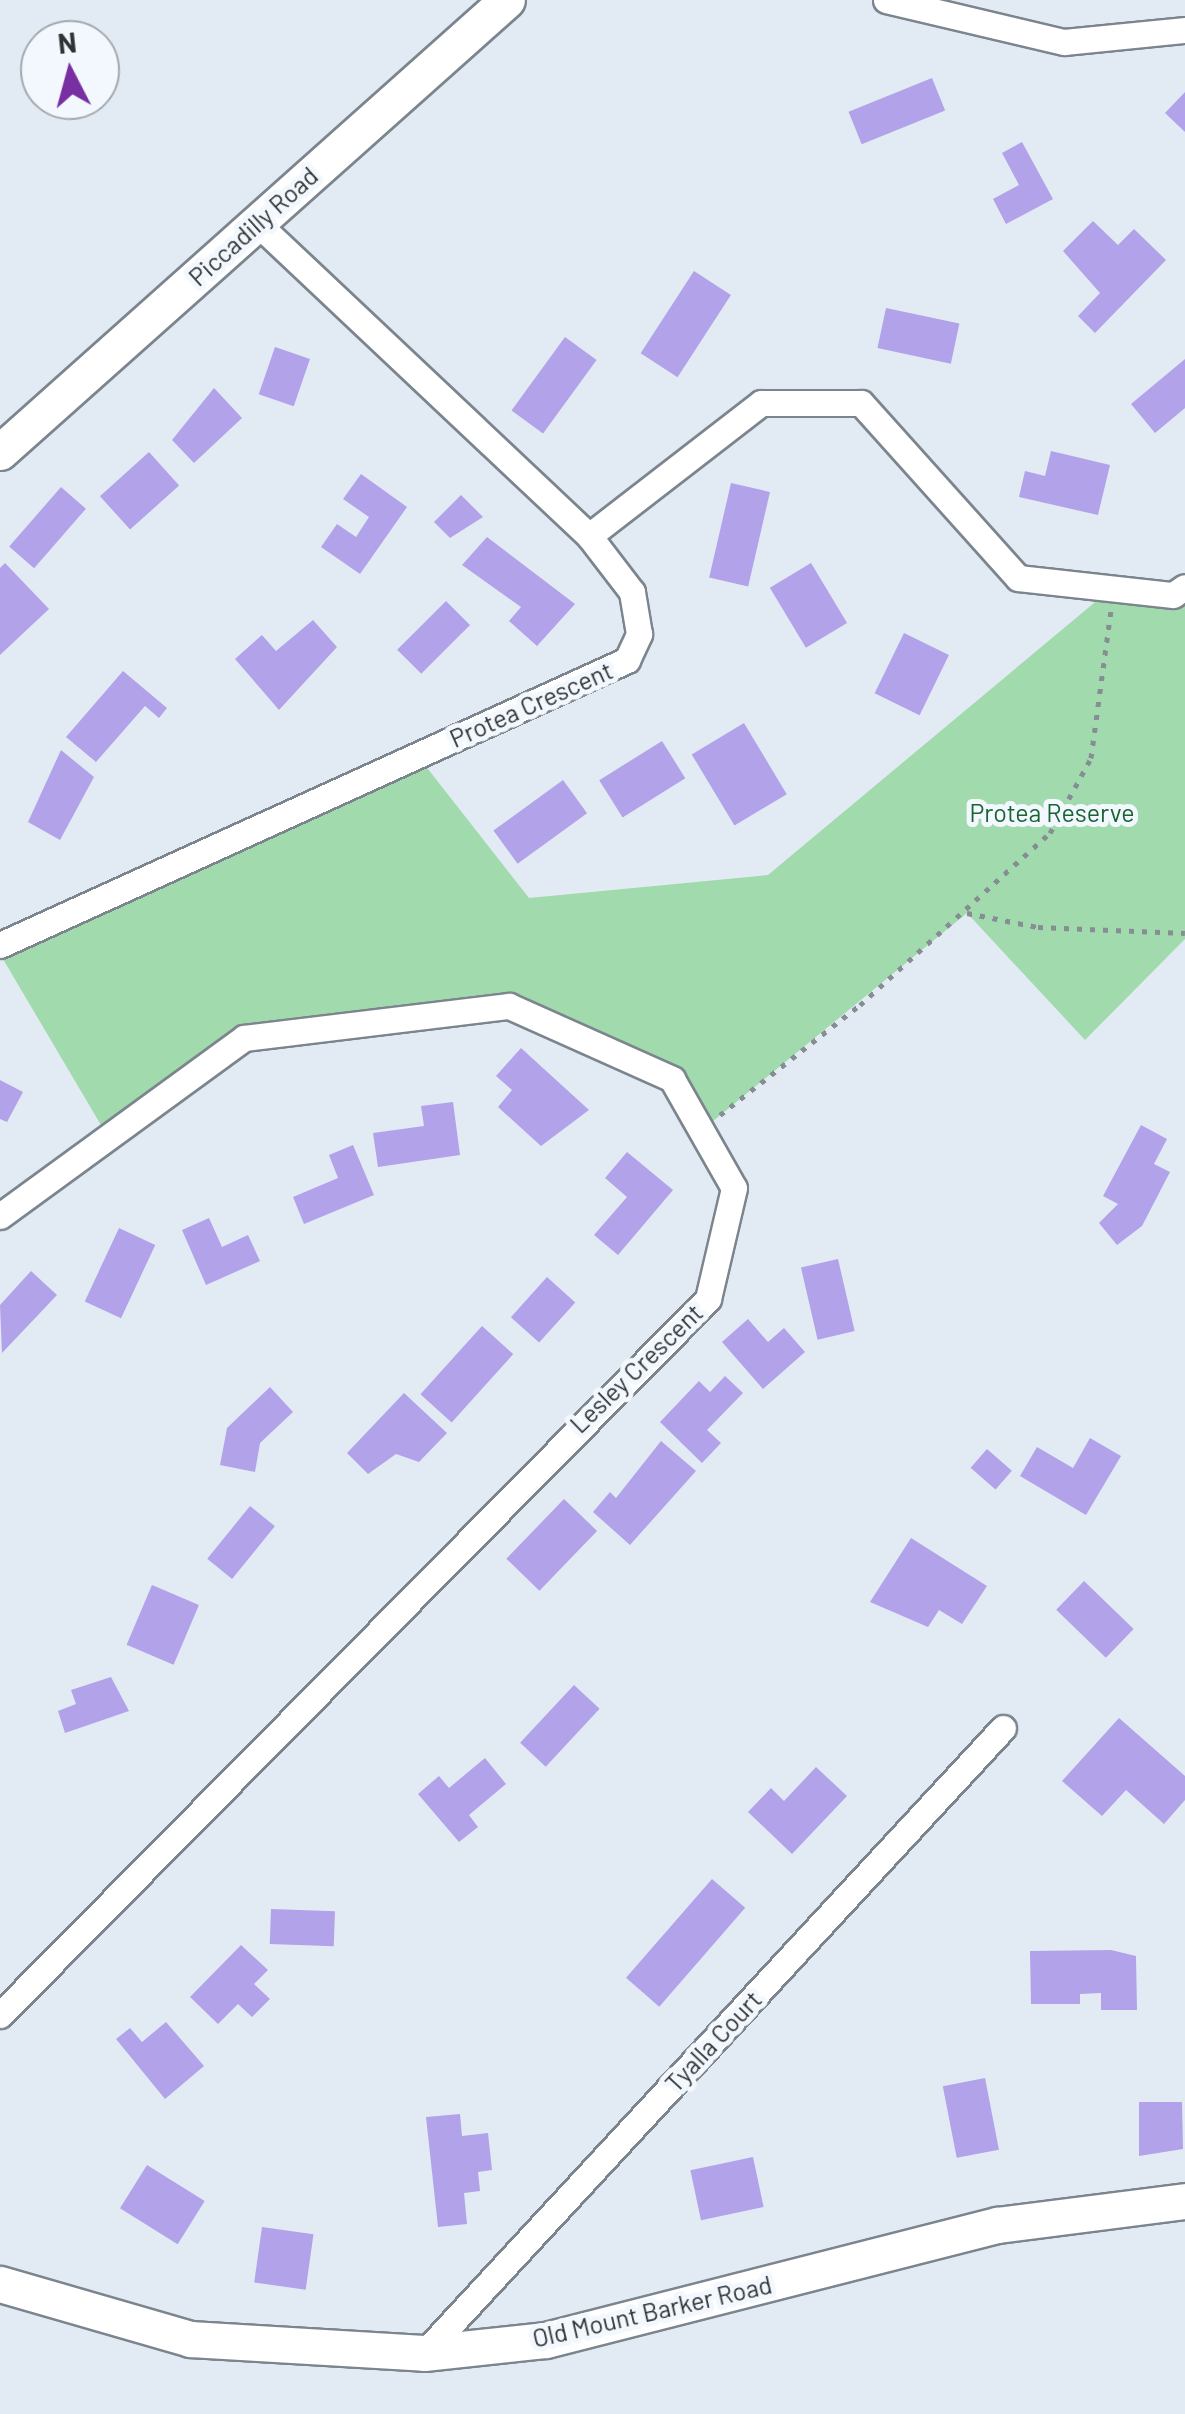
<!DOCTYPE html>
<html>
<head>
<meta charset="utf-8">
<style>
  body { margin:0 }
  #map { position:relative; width:1185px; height:2414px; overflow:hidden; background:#e2ebf4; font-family:Barlow,sans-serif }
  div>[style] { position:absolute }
  .green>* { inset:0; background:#a0daad }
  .building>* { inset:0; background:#b1a2ea; transform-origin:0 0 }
  .path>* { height:5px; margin-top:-2.5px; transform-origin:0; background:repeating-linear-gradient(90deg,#868d93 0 5px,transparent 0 13px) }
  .roads { filter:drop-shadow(2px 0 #7c858d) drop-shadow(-2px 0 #7c858d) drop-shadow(0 2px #7c858d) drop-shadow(0 -2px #7c858d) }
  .street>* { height:25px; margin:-12.5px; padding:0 12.5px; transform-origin:12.5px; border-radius:12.5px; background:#fff }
  .secondary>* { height:35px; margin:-17.5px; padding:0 17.5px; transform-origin:17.5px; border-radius:17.5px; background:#fff }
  span { translate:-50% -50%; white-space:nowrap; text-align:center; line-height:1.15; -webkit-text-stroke:10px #f2f8fd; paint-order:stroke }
  .street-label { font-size:25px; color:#2f3336 }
  .park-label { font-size:25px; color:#196433 }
  .north { position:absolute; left:20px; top:20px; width:100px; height:100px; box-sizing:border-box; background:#f2f8fd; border:2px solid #a4a9ad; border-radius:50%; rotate:354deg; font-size:28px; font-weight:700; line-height:40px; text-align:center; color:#2f3336 }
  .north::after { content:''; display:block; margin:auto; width:35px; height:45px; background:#772fa2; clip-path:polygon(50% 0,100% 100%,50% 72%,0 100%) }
</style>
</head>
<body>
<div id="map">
  <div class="green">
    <i style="clip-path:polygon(1185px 587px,1185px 939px,1085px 1040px,967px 913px,701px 1131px,672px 1079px,509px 1006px,244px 1038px,108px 1137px,0 954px,417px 755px,529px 898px,768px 875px,1112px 588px)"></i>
  </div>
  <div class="building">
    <i style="left:932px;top:78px;width:35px;height:90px;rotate:68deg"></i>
    <i style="clip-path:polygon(1185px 92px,1185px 132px,1165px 113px)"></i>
    <i style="clip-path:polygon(1022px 142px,1053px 199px,1006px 224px,993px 199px,1019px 185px,1002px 153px)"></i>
    <i style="clip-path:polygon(1093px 221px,1118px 245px,1134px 229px,1166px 260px,1095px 333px,1078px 316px,1100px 293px,1063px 251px)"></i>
    <i style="left:694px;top:271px;width:44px;height:98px;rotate:33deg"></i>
    <i style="left:886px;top:308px;width:75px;height:41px;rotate:12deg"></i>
    <i style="left:565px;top:337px;width:39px;height:91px;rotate:36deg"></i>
    <i style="left:275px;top:347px;width:37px;height:50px;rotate:19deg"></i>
    <i style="clip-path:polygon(1185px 359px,1185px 408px,1155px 433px,1131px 404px)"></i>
    <i style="clip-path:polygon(214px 388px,242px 418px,194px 463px,172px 440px)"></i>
    <i style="clip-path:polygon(1051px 451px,1110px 465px,1098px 515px,1019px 497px,1025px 471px,1045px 476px)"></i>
    <i style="left:149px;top:452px;width:45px;height:66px;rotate:48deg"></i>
    <i style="clip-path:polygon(361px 474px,407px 507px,360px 574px,321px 547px,337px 524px,356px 537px,369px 517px,343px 499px)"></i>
    <i style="left:731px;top:483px;width:40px;height:97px;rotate:13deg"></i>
    <i style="left:61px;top:487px;width:33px;height:79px;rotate:41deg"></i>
    <i style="clip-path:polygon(461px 495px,483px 517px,450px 538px,434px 522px)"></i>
    <i style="clip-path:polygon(487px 537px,575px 604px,537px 646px,509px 621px,521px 607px,462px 565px)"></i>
    <i style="clip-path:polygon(5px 563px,49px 609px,0 655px,0 568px)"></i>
    <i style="left:811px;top:563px;width:70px;height:48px;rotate:59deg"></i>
    <i style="left:446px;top:601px;width:34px;height:69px;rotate:45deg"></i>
    <i style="clip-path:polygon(313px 620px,337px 647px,279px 710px,235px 659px,262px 635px,276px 651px)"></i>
    <i style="left:904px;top:633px;width:50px;height:67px;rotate:26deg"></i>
    <i style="clip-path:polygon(123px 671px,167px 708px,159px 718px,145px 706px,96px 762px,66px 737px)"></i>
    <i style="left:744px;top:723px;width:83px;height:61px;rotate:59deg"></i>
    <i style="left:662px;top:741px;width:44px;height:74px;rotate:58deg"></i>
    <i style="clip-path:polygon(61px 750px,94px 777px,60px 840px,28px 822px)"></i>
    <i style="left:563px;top:780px;width:41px;height:86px;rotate:54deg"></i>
    <i style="clip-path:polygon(521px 1048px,589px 1110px,541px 1146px,498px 1107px,512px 1090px,496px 1076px)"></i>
    <i style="clip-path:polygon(0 1080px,23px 1092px,7px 1122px,0 1119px)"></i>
    <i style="clip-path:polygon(453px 1102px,460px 1155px,378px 1167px,373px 1133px,424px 1126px,421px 1106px)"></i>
    <i style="clip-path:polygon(1141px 1125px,1167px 1139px,1154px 1164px,1170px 1172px,1142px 1226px,1117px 1245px,1099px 1223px,1118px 1204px,1103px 1196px)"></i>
    <i style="clip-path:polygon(353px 1145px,374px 1195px,304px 1224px,293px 1197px,338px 1178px,329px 1155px)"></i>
    <i style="clip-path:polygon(627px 1152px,673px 1190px,618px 1255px,594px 1235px,627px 1197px,605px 1178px)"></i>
    <i style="clip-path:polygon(209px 1218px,222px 1247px,248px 1235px,260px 1261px,206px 1285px,182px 1230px)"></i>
    <i style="left:119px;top:1228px;width:40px;height:81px;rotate:25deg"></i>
    <i style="left:838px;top:1259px;width:74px;height:38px;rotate:77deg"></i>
    <i style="clip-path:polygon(31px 1271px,57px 1295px,2px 1353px,0 1305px)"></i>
    <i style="left:547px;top:1277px;width:38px;height:54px;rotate:42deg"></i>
    <i style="clip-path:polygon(748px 1319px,768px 1342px,784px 1328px,805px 1352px,763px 1389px,722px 1342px)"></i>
    <i style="left:482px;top:1326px;width:42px;height:92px;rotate:42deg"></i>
    <i style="clip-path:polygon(725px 1376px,743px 1393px,707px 1430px,721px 1443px,702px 1463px,660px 1422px,699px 1381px,710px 1392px)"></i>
    <i style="clip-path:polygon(270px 1387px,293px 1412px,260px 1443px,255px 1472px,220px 1465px,227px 1428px)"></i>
    <i style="clip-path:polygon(404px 1393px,447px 1433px,419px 1462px,396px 1454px,368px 1474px,347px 1453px)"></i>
    <i style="clip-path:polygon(1090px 1438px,1121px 1456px,1086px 1515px,1020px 1476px,1037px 1447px,1073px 1468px)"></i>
    <i style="clip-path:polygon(661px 1441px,696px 1471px,630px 1545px,593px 1512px,610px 1492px,616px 1498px)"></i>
    <i style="left:987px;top:1449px;width:33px;height:25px;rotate:41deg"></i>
    <i style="left:564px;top:1499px;width:46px;height:83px;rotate:44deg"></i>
    <i style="left:250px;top:1506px;width:32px;height:68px;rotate:39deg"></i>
    <i style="clip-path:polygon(911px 1538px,987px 1586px,962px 1624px,939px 1610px,928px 1627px,870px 1602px)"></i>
    <i style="left:1084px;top:1581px;width:69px;height:40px;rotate:44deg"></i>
    <i style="left:152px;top:1585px;width:51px;height:65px;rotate:23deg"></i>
    <i style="clip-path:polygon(111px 1677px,129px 1711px,65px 1733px,58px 1711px,76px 1704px,71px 1690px)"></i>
    <i style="left:574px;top:1685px;width:35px;height:79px;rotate:43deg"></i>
    <i style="clip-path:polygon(1119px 1718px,1185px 1776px,1185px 1800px,1164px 1824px,1126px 1790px,1102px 1816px,1062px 1781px)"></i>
    <i style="clip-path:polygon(485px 1758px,506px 1784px,469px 1815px,478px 1827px,459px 1842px,418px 1794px,439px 1776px,449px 1788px)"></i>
    <i style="clip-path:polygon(816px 1767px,847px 1796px,792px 1854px,748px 1812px,771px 1788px,784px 1801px)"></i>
    <i style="left:712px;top:1879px;width:44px;height:131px;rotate:41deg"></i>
    <i style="left:271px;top:1909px;width:64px;height:35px;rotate:2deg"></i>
    <i style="clip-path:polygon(241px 1945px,268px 1970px,254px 1984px,270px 1999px,252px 2017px,238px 2004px,218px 2024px,190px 1997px)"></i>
    <i style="clip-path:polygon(1111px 1950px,1136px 1956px,1137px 2010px,1101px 2010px,1101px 1993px,1080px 1994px,1080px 2004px,1031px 2004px,1030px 1951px)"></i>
    <i style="clip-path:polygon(166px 2022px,204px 2066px,165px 2099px,116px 2039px,130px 2028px,142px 2042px)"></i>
    <i style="left:985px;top:2078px;width:73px;height:43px;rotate:79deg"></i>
    <i style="clip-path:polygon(1139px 2102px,1182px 2102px,1183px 2149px,1139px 2156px)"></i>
    <i style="clip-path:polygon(460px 2114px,462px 2136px,488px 2133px,492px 2170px,478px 2172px,480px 2191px,464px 2193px,467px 2224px,438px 2227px,426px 2117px)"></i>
    <i style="left:753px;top:2157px;width:51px;height:64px;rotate:78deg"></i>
    <i style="left:147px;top:2165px;width:68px;height:51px;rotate:32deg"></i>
    <i style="left:262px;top:2227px;width:52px;height:56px;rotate:8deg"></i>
  </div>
  <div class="path">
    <i style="left:967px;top:913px;width:72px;rotate:11.2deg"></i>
    <i style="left:1038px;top:927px;width:147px;rotate:2.3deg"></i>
    <i style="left:720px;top:1115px;width:178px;rotate:-38.2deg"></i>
    <i style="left:860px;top:1005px;width:256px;rotate:-42.2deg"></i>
    <i style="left:1050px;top:833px;width:85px;rotate:-61.3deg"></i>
    <i style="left:1091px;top:758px;width:148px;rotate:-82.3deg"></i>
  </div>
  <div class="roads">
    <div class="street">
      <i style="left:886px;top:0;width:183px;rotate:13.3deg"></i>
      <i style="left:1064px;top:42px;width:122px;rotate:-5.7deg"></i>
      <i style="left:589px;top:536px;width:217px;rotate:-37.7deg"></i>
      <i style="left:761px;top:403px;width:100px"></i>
      <i style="left:861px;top:403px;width:235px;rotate:48.1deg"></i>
      <i style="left:1018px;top:578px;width:156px;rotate:6.3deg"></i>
      <i style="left:1173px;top:595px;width:14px;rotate:-34deg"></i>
      <i style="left:0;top:945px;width:689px;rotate:-24.44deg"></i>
      <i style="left:627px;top:660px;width:29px;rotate:-65deg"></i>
      <i style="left:639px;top:634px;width:43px;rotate:-99.5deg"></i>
      <i style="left:632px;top:592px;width:71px;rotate:-127.5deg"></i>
      <i style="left:589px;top:536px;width:456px;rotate:-136.7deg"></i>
      <i style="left:0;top:1216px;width:302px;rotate:-36.1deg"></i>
      <i style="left:244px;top:1038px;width:267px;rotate:-6.9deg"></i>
      <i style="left:509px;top:1006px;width:179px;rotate:24.1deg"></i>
      <i style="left:672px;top:1079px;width:125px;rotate:60.4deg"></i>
      <i style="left:734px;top:1188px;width:114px;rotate:103.2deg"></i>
      <i style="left:708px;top:1299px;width:1007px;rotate:134.68deg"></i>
      <i style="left:424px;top:2353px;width:852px;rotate:-47.19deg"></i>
    </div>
    <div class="secondary">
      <i style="left:0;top:452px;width:679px;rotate:-41.72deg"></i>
      <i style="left:0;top:2284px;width:198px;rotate:16.1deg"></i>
      <i style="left:190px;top:2339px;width:234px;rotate:3.4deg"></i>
      <i style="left:424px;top:2353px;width:123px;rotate:-6.1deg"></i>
      <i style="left:546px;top:2340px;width:466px;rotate:-14.3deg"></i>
      <i style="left:998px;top:2225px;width:189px;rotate:-7.3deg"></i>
    </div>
  </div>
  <div class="street-label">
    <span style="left:253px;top:226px;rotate:-42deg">Piccadilly Road</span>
    <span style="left:531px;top:704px;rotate:-24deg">Protea Crescent</span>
    <span style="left:636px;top:1368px;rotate:-44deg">Lesley Crescent</span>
    <span style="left:713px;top:2041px;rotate:-47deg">Tyalla Court</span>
    <span style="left:652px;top:2311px;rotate:-13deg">Old Mount Barker Road</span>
  </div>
  <div class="park-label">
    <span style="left:1052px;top:812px">Protea Reserve</span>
  </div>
  <div class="north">N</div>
</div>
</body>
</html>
